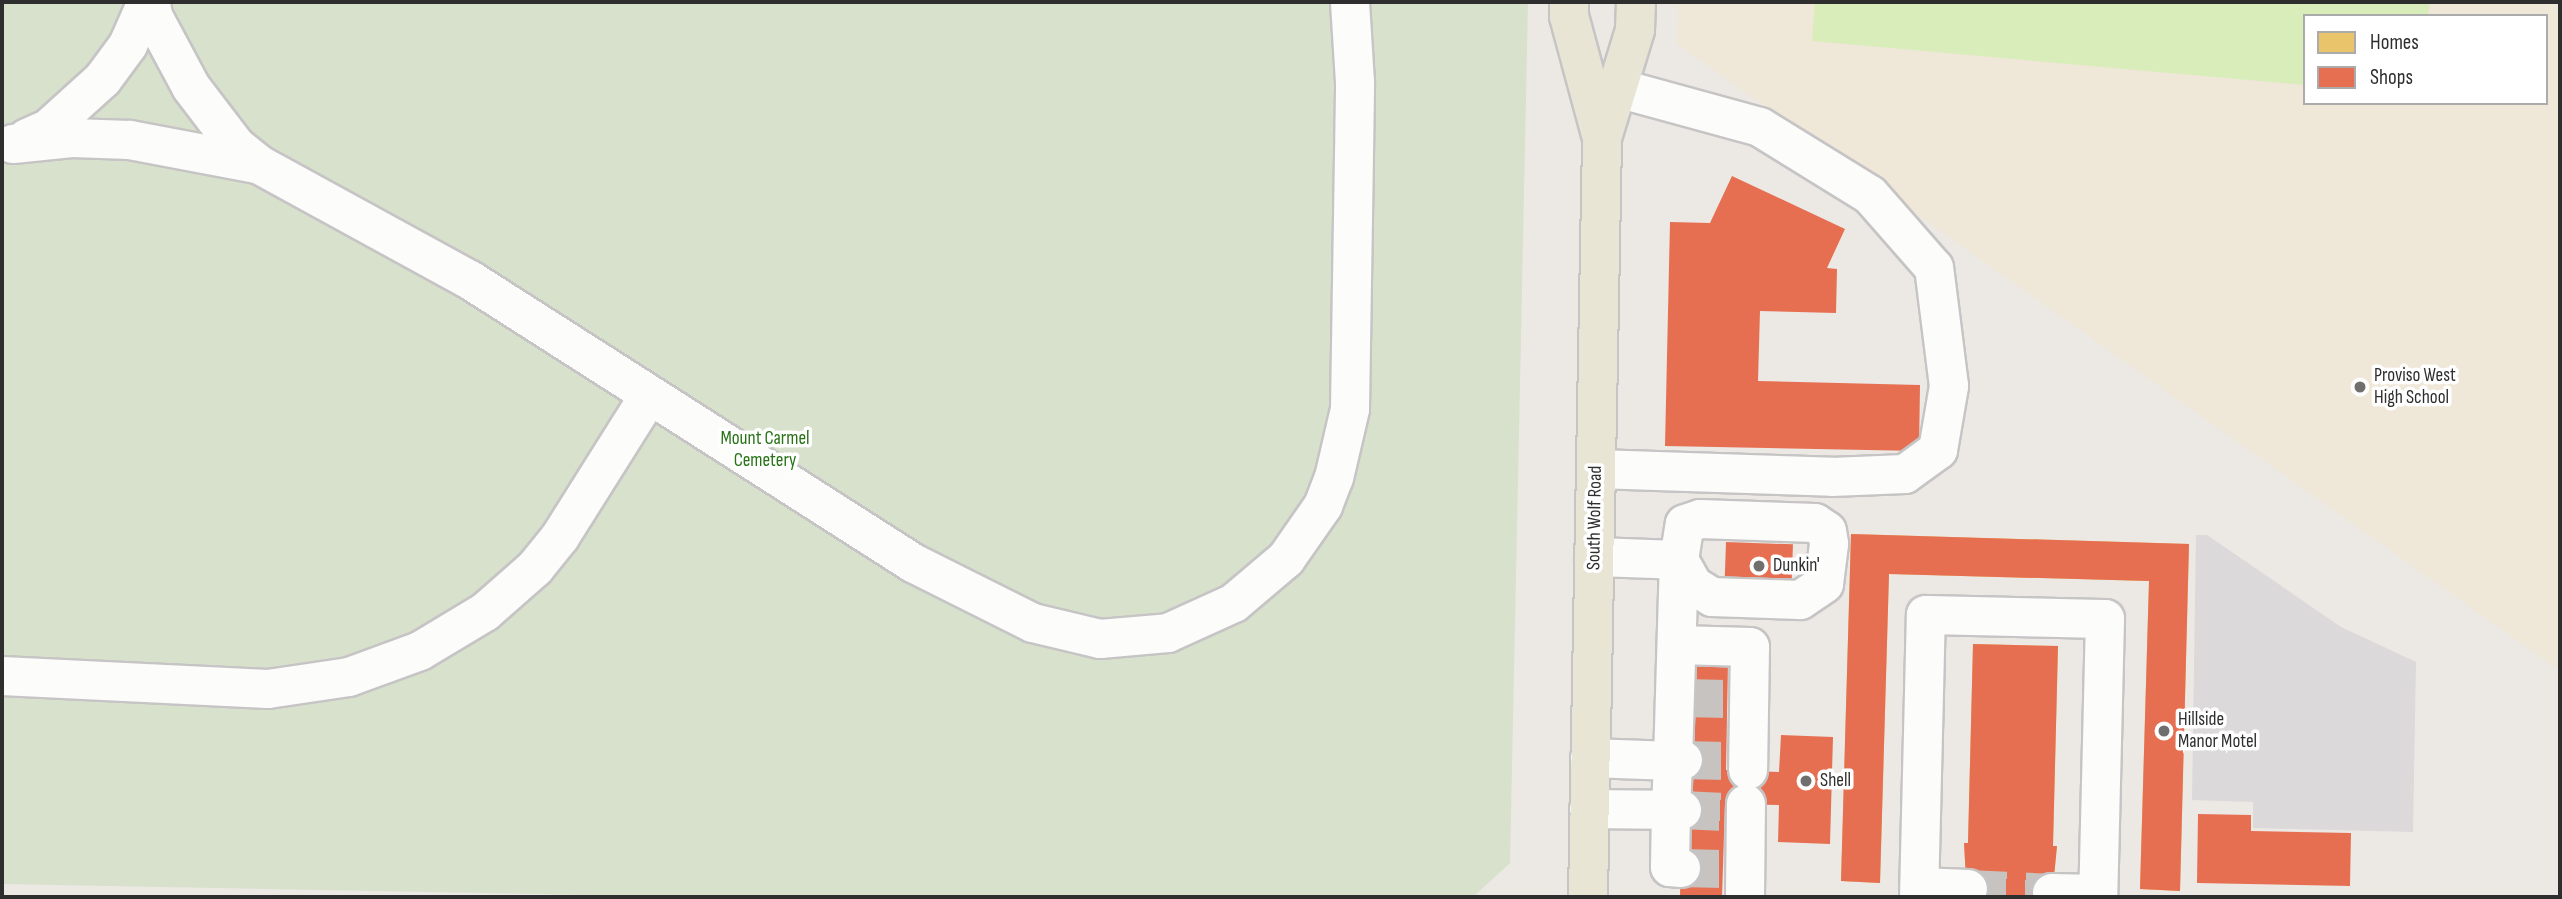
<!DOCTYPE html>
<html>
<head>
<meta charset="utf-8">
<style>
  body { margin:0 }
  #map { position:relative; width:2562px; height:899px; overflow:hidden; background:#ece8e4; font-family:"Sofia Sans Condensed",sans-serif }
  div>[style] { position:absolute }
  .industrial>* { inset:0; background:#dcd9db }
  .education>* { inset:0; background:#efe7d8 }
  .cemetery>* { inset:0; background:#d8e1cb }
  .pitch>* { inset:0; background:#d8edb9 }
  .homes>* { inset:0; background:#e9c46a }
  .shops>* { inset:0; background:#e76f51; transform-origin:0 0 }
  .minor-tunnel>* { height:38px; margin-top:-19px; transform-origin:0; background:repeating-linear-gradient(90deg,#c6c3c0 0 38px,transparent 0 57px) }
  .roads { filter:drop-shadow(2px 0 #c6c4c5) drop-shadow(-2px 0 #c6c4c5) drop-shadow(0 2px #c6c4c5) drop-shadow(0 -2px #c6c4c5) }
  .minor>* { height:38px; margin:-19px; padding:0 19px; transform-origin:19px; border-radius:19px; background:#fcfcfb }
  .major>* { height:38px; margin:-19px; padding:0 19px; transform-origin:19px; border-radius:19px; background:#e9e5d5 }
  .dots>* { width:19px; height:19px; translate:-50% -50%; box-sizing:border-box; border:4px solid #fff; border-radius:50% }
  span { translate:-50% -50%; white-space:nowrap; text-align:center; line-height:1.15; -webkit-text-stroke:7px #fff; paint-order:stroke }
  .poi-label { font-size:19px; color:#2e2e2e }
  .left { translate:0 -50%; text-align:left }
  .park-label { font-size:19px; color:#277316 }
  .street-label { font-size:19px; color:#2e2e2e }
  .frame { position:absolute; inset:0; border:4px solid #2e2e2e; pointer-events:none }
  .legend { position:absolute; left:2303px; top:14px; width:245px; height:91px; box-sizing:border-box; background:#fff; border:2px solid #ababab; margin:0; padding:9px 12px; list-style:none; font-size:21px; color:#2e2e2e }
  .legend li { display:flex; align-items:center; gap:14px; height:35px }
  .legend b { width:35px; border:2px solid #ababab }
</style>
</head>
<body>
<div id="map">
  <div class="industrial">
    <i style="clip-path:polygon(2196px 535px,2207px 535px,2341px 627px,2416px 662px,2413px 832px,2253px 828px,2253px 802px,2192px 800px)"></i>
  </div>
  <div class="education">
    <i style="clip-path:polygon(evenodd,1678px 2px,2560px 2px,2560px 671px,1677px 44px,1678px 2px,2305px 16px,2546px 16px,2546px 103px,2305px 103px,2305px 16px)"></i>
  </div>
  <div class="cemetery">
    <i style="clip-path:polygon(2px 2px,1528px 2px,1510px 863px,1473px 897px,695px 897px,2px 884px)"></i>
  </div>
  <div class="pitch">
    <i style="clip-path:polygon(1815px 2px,2430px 2px,2428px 16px,2305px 16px,2305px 85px,1812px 41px)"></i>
  </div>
  <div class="homes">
    <i style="clip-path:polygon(1851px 534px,2189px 544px,2180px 891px,2140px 889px,2149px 581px,1889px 574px,1880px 883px,1841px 881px)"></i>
    <i style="clip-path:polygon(1973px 644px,2058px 646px,2053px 846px,2057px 846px,2052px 897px,1967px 897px,1964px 843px,1968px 843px)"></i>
  </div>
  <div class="shops">
    <i style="clip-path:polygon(1732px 176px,1845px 229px,1827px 268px,1837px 269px,1836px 313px,1760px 311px,1758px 381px,1920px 385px,1919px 451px,1665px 446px,1670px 222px,1710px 223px)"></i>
    <i style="clip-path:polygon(1851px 534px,2189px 544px,2180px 891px,2140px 889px,2149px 581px,1889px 574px,1880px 883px,1841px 881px)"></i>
    <i style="left:1726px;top:542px;width:67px;height:46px;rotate:2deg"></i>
    <i style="clip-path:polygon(1973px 644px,2058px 646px,2053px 846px,2057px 846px,2052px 897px,1967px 897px,1964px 843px,1968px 843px)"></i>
    <i style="clip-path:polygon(1685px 662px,1728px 663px,1726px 770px,1779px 772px,1781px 735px,1833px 737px,1830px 844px,1778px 842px,1779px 805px,1725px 804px,1722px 897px,1680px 897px)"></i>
    <i style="clip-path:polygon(2198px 814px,2251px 815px,2251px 831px,2351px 833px,2350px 886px,2197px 883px)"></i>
  </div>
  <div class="minor-tunnel">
    <i style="left:1685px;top:698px;width:41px;rotate:1.4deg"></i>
    <i style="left:1683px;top:760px;width:43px;rotate:1.3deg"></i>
    <i style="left:1682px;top:810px;width:42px;rotate:2.7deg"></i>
    <i style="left:1681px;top:868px;width:42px;rotate:1.4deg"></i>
    <i style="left:1968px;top:889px;width:84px;rotate:2.7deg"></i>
  </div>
  <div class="roads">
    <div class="minor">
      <i style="left:151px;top:2px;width:14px;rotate:82deg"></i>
      <i style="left:153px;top:16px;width:81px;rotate:61.8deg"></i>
      <i style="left:191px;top:87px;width:74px;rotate:52.7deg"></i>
      <i style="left:236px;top:146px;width:28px;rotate:39deg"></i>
      <i style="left:258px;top:164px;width:242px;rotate:28.7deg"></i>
      <i style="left:470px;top:280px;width:526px;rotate:32.57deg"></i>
      <i style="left:913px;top:563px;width:134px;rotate:26.6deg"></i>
      <i style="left:1033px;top:623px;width:69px;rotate:13.4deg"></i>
      <i style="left:1100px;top:639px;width:68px;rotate:-5deg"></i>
      <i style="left:1168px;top:633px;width:72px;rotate:-24.4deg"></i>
      <i style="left:1234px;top:603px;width:68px;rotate:-40.2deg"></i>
      <i style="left:1286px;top:559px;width:65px;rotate:-55.1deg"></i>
      <i style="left:1323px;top:506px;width:30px;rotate:-69deg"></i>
      <i style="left:1334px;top:478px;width:71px;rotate:-76.9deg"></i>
      <i style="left:1350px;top:409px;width:327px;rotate:-89.1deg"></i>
      <i style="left:1355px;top:82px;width:80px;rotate:-93.6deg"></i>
      <i style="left:27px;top:138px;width:24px;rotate:-24deg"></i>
      <i style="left:49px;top:128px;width:73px;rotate:-42.2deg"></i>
      <i style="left:103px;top:79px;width:42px;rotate:-53.7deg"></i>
      <i style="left:128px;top:45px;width:47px;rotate:-66.2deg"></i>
      <i style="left:13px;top:144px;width:59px;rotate:-5.8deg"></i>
      <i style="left:72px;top:138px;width:58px;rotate:2deg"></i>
      <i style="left:130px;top:140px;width:129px;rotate:10.7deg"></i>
      <i style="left:1596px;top:469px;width:236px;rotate:1.9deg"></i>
      <i style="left:1832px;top:477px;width:73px;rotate:-2.4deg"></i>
      <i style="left:1905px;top:474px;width:41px;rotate:-36deg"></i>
      <i style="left:1938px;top:450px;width:65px;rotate:-80.2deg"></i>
      <i style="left:1949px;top:386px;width:119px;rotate:-97.2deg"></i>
      <i style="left:1934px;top:268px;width:97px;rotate:-131.2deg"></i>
      <i style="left:1870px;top:195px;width:129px;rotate:-148.3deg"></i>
      <i style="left:1760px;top:127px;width:148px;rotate:-164.7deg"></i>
      <i style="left:1594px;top:557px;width:85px;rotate:2deg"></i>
      <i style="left:1677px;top:645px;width:73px;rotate:1.6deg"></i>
      <i style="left:1750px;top:647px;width:123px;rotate:90.9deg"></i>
      <i style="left:2px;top:676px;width:266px;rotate:2.8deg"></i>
      <i style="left:268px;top:689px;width:82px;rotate:-8.4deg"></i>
      <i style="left:349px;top:677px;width:76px;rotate:-20.1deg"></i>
      <i style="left:420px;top:651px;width:76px;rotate:-31deg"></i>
      <i style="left:485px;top:612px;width:67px;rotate:-41.3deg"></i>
      <i style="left:535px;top:568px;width:40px;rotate:-51deg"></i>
      <i style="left:560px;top:537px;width:165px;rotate:-57.8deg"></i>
      <i style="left:1590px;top:758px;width:83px;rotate:2.1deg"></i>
      <i style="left:1673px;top:761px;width:201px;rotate:-88.3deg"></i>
      <i style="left:1679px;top:560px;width:36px;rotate:-81deg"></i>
      <i style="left:1685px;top:524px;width:16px;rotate:-18deg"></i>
      <i style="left:1700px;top:519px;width:115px;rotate:2deg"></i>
      <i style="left:1815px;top:523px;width:14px;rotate:34deg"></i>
      <i style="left:1827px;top:531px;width:13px;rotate:81deg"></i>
      <i style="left:1829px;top:544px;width:40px;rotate:97.1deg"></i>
      <i style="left:1824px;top:584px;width:29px;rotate:146deg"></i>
      <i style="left:1800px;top:600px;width:88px;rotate:-178deg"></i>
      <i style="left:1712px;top:597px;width:22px;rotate:-148deg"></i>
      <i style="left:1693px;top:585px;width:29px;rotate:-119deg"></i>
      <i style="left:1589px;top:809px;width:93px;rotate:0.6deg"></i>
      <i style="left:1681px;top:868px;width:11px;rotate:-175deg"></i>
      <i style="left:1670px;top:867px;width:57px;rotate:-89deg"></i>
      <i style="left:1671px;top:810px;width:49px;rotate:-87.7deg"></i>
      <i style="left:1673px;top:761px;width:10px;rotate:-6deg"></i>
      <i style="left:1920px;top:887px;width:48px;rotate:2.4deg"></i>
      <i style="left:2052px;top:893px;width:46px;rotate:1.2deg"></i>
      <i style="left:1745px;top:897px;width:93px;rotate:-89.4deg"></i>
      <i style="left:1919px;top:897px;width:282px;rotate:-88.6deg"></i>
      <i style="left:1926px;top:615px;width:179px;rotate:1.3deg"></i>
      <i style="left:2105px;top:619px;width:278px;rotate:91.4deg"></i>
    </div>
    <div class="major">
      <i style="left:1569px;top:2px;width:14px;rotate:90deg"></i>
      <i style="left:1569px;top:16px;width:126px;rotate:74.9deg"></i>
      <i style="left:1588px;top:897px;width:759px;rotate:-88.94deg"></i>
      <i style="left:1602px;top:138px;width:113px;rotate:-73deg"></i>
      <i style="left:1635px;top:30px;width:28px;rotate:-88deg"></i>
    </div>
  </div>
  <div class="dots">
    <i style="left:2360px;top:387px;background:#706f6e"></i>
    <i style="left:1759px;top:566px;background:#706f6e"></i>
    <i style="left:2164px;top:731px;background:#706f6e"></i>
    <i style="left:1806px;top:781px;background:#706f6e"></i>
  </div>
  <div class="poi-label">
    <span class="left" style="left:2374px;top:387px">Proviso West<br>High School</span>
    <span class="left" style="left:1773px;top:566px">Dunkin'</span>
    <span class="left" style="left:2178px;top:731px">Hillside<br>Manor Motel</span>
    <span class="left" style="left:1820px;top:781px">Shell</span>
  </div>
  <div class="park-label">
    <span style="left:765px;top:450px">Mount Carmel<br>Cemetery</span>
  </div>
  <div class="street-label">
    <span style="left:1595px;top:518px;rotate:-89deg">South Wolf Road</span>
  </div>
  <div class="frame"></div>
  <ul class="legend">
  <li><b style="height:19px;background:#e9c46a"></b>Homes</li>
  <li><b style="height:19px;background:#e76f51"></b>Shops</li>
  </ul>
</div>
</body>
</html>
